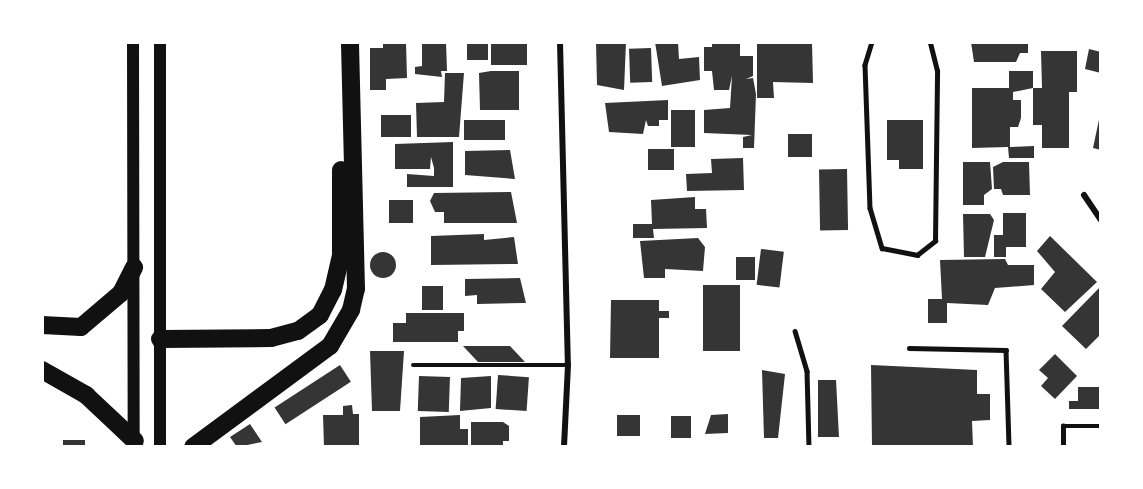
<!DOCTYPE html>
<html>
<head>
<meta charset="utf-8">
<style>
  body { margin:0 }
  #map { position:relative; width:1143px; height:489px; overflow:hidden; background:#fff; font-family:"DM Sans",sans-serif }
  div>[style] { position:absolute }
  .building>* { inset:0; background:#353535; transform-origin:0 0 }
  .round { border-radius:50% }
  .service>* { height:4.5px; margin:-2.25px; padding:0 2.25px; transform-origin:2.25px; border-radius:2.25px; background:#111 }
  .minor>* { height:6px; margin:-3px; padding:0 3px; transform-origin:3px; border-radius:3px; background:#111 }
  .secondary>* { height:12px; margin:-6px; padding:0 6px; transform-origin:6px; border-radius:6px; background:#111 }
  .motorway>* { height:18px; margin:-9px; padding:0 9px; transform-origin:9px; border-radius:9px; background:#111 }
  span { translate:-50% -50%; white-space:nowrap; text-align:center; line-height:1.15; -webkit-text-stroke:4.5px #fff; paint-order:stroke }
  .frame { position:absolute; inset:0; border:44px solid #fff; pointer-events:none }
</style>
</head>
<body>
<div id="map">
  <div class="building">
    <i style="clip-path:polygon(383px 42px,406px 42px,407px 78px,386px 79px,386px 90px,370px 90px,370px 48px,383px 48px)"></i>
    <i style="clip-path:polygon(422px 42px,446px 42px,447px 71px,441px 71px,442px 77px,415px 74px,415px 67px,422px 66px)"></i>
    <i style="left:467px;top:42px;width:21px;height:18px"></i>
    <i style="left:491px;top:42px;width:36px;height:23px"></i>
    <i style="clip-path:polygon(596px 42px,626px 42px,624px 90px,597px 85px)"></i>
    <i style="clip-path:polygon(655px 42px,678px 42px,679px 59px,699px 57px,700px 80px,662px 86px)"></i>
    <i style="clip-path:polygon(712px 42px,740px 42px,740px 56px,753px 56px,753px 76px,746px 79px,753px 78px,756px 94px,754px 148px,743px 148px,743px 137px,752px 135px,704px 133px,704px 110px,730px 108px,732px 76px,729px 90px,714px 90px,712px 71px,704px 71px,704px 47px,712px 47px)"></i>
    <i style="clip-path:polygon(757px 42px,812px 42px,813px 83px,773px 82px,774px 98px,757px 98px)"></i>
    <i style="clip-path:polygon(971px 42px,1028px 42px,1028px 53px,1020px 53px,1016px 62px,974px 62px)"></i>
    <i style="left:651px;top:48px;width:34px;height:22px;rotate:88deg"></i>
    <i style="clip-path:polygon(1089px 49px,1101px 52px,1101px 73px,1085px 69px)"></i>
    <i style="clip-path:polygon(1041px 51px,1077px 51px,1077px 92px,1069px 92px,1069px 148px,1042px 148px,1042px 125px,1033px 125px,1033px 88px,1042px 88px)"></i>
    <i style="clip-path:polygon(491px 71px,519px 71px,519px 110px,480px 110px,479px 73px)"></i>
    <i style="clip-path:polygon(1009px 71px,1033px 71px,1033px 88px,1013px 92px,1013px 100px,1021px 100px,1021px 118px,1018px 127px,1010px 127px,1010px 147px,1034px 146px,1034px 158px,1009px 158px,1008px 147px,972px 148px,972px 88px,1009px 88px)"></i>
    <i style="clip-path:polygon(445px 73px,464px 73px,459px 137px,417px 137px,416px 103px,444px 102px)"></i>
    <i style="clip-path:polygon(668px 100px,668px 120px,659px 120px,659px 126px,648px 126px,646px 120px,643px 134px,609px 132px,605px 103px)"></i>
    <i style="left:671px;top:110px;width:24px;height:37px"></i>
    <i style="left:411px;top:115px;width:22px;height:30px;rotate:90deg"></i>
    <i style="clip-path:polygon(1100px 115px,1101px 115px,1101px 150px,1093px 148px)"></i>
    <i style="left:464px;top:120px;width:41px;height:20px"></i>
    <i style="clip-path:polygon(887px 120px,923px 120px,923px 169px,899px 169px,899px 160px,887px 160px)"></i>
    <i style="left:788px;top:134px;width:24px;height:23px"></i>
    <i style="clip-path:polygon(453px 142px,453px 187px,407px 187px,407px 174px,434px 176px,434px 168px,431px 157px,430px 169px,395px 169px,395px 144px)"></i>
    <i style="left:648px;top:149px;width:26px;height:21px"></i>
    <i style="clip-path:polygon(510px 150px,515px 179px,465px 175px,465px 151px)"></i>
    <i style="clip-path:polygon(743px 158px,744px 190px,687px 191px,686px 174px,712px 173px,711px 159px)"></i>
    <i style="clip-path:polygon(963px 162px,990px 162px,992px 189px,984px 195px,984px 205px,963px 205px)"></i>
    <i style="clip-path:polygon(1003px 162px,1029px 162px,1030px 195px,1003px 195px,1001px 189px,994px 189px,993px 167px)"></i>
    <i style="left:847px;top:169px;width:61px;height:28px;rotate:89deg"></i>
    <i style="clip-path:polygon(511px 192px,517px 223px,444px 223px,444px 212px,435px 212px,430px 201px,434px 193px)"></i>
    <i style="clip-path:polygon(695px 197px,695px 209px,706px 209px,707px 228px,653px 229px,654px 238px,633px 238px,633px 224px,652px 224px,651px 200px)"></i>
    <i style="left:389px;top:200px;width:24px;height:23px"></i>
    <i style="clip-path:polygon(1003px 213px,1026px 213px,1026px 247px,1006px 247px,1006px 257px,994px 257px,994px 235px,1003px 235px)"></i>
    <i style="clip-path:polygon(963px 214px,990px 214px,994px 220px,985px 257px,964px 257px)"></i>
    <i style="clip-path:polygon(484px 234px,484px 240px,514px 237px,518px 264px,431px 265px,431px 236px)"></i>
    <i style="clip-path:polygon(1050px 236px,1097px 282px,1065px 312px,1041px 289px,1055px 272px,1037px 251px)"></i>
    <i style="clip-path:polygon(698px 238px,705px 247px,703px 271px,665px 269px,665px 278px,644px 278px,640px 241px)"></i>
    <i style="left:761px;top:249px;width:23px;height:36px;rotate:7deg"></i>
    <i class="round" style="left:370px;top:252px;width:26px;height:26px"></i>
    <i style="left:736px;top:257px;width:19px;height:23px"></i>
    <i style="clip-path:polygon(1005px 259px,1008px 265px,1034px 265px,1034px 285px,995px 288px,988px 305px,947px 303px,947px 323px,928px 323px,928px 299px,942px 299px,940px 260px)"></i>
    <i style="clip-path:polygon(520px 278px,526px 303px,477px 304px,477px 295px,465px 296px,465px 279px)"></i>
    <i style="left:703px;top:285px;width:37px;height:66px"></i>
    <i style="left:422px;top:286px;width:21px;height:24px"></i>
    <i style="clip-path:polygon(1101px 286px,1101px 334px,1086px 349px,1062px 326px)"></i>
    <i style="clip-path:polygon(611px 300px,659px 300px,659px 311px,669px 311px,669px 318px,659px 318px,659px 358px,610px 358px)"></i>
    <i style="clip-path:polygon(406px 313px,464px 313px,464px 331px,458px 331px,458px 342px,393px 342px,393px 323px,406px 323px)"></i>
    <i style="clip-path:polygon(463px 346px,510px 346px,525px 362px,478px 362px)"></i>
    <i style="clip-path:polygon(370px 351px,404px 351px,400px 411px,372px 411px)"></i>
    <i style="clip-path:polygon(1055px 354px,1077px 376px,1055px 399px,1041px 386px,1048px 378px,1039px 370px)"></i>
    <i style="left:340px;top:365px;width:20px;height:78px;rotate:57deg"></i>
    <i style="clip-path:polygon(871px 365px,977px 370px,977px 394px,990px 394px,990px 420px,972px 421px,973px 447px,872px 447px)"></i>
    <i style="clip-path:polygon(762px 370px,785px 374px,778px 438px,764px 438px)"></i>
    <i style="left:498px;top:375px;width:31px;height:34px;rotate:4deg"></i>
    <i style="left:419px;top:376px;width:31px;height:35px;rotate:2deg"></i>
    <i style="clip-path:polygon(491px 376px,491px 408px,460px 411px,461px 378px)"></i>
    <i style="clip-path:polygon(818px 380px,836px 380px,839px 437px,818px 437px)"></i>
    <i style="clip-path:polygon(1078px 387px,1101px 387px,1101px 409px,1069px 409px,1069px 401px,1078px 401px)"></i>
    <i style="clip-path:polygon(352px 405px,353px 414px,359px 414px,359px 447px,324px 447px,323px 415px,343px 415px,343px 406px)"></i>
    <i style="clip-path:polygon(728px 414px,728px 433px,705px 434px,711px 415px)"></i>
    <i style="clip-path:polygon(460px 415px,460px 429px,468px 429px,468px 447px,420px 447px,420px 417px)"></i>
    <i style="left:617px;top:415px;width:23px;height:21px"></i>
    <i style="left:671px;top:416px;width:20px;height:22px"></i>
    <i style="clip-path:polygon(471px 422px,503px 422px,509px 426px,509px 441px,503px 441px,503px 447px,471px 447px)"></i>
    <i style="clip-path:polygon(250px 424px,262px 442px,237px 447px,230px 437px)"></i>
    <i style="left:63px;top:440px;width:22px;height:7px"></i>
  </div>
  <div class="service">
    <i style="left:872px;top:42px;width:24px;rotate:107deg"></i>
    <i style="left:865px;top:65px;width:143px;rotate:88deg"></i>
    <i style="left:870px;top:208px;width:42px;rotate:73.3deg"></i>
    <i style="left:882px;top:248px;width:36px;rotate:11deg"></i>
    <i style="left:917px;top:255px;width:23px;rotate:-38deg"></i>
    <i style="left:935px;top:241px;width:170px;rotate:-89.3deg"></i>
    <i style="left:937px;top:71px;width:30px;rotate:-104deg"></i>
    <i style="left:795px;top:331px;width:42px;rotate:73.3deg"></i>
    <i style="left:807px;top:371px;width:76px;rotate:88.5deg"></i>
    <i style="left:909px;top:348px;width:97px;rotate:1.2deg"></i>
    <i style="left:1006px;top:350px;width:97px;rotate:88.2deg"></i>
    <i style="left:413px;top:365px;width:155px"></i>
    <i style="left:1063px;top:447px;width:21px;rotate:-90deg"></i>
    <i style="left:1063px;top:426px;width:38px"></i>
  </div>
  <div class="minor">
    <i style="left:560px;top:42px;width:323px;rotate:88.6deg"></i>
    <i style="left:568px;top:365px;width:82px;rotate:92.8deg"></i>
    <i style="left:1084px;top:195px;width:30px;rotate:56deg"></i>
  </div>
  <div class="secondary">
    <i style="left:133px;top:42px;width:401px;rotate:89.9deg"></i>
    <i style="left:160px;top:42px;width:405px;rotate:90deg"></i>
  </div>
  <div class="motorway">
    <i style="left:42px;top:325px;width:39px;rotate:3deg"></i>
    <i style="left:81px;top:327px;width:52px;rotate:-40.4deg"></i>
    <i style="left:121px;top:293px;width:29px;rotate:-63deg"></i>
    <i style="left:160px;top:339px;width:111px;rotate:-0.5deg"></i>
    <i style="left:271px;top:338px;width:28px;rotate:-15deg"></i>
    <i style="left:298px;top:331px;width:27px;rotate:-36deg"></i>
    <i style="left:320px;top:315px;width:28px;rotate:-63deg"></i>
    <i style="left:333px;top:290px;width:35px;rotate:-77deg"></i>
    <i style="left:341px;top:256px;width:86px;rotate:-90deg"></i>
    <i style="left:42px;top:370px;width:51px;rotate:29.6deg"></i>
    <i style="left:86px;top:395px;width:67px;rotate:43.2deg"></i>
    <i style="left:193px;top:447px;width:170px;rotate:-36.4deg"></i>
    <i style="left:330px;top:346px;width:42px;rotate:-59.7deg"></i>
    <i style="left:351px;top:310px;width:22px;rotate:-77deg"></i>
    <i style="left:356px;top:289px;width:247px;rotate:-91.4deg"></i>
  </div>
  <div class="frame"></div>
</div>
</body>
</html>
